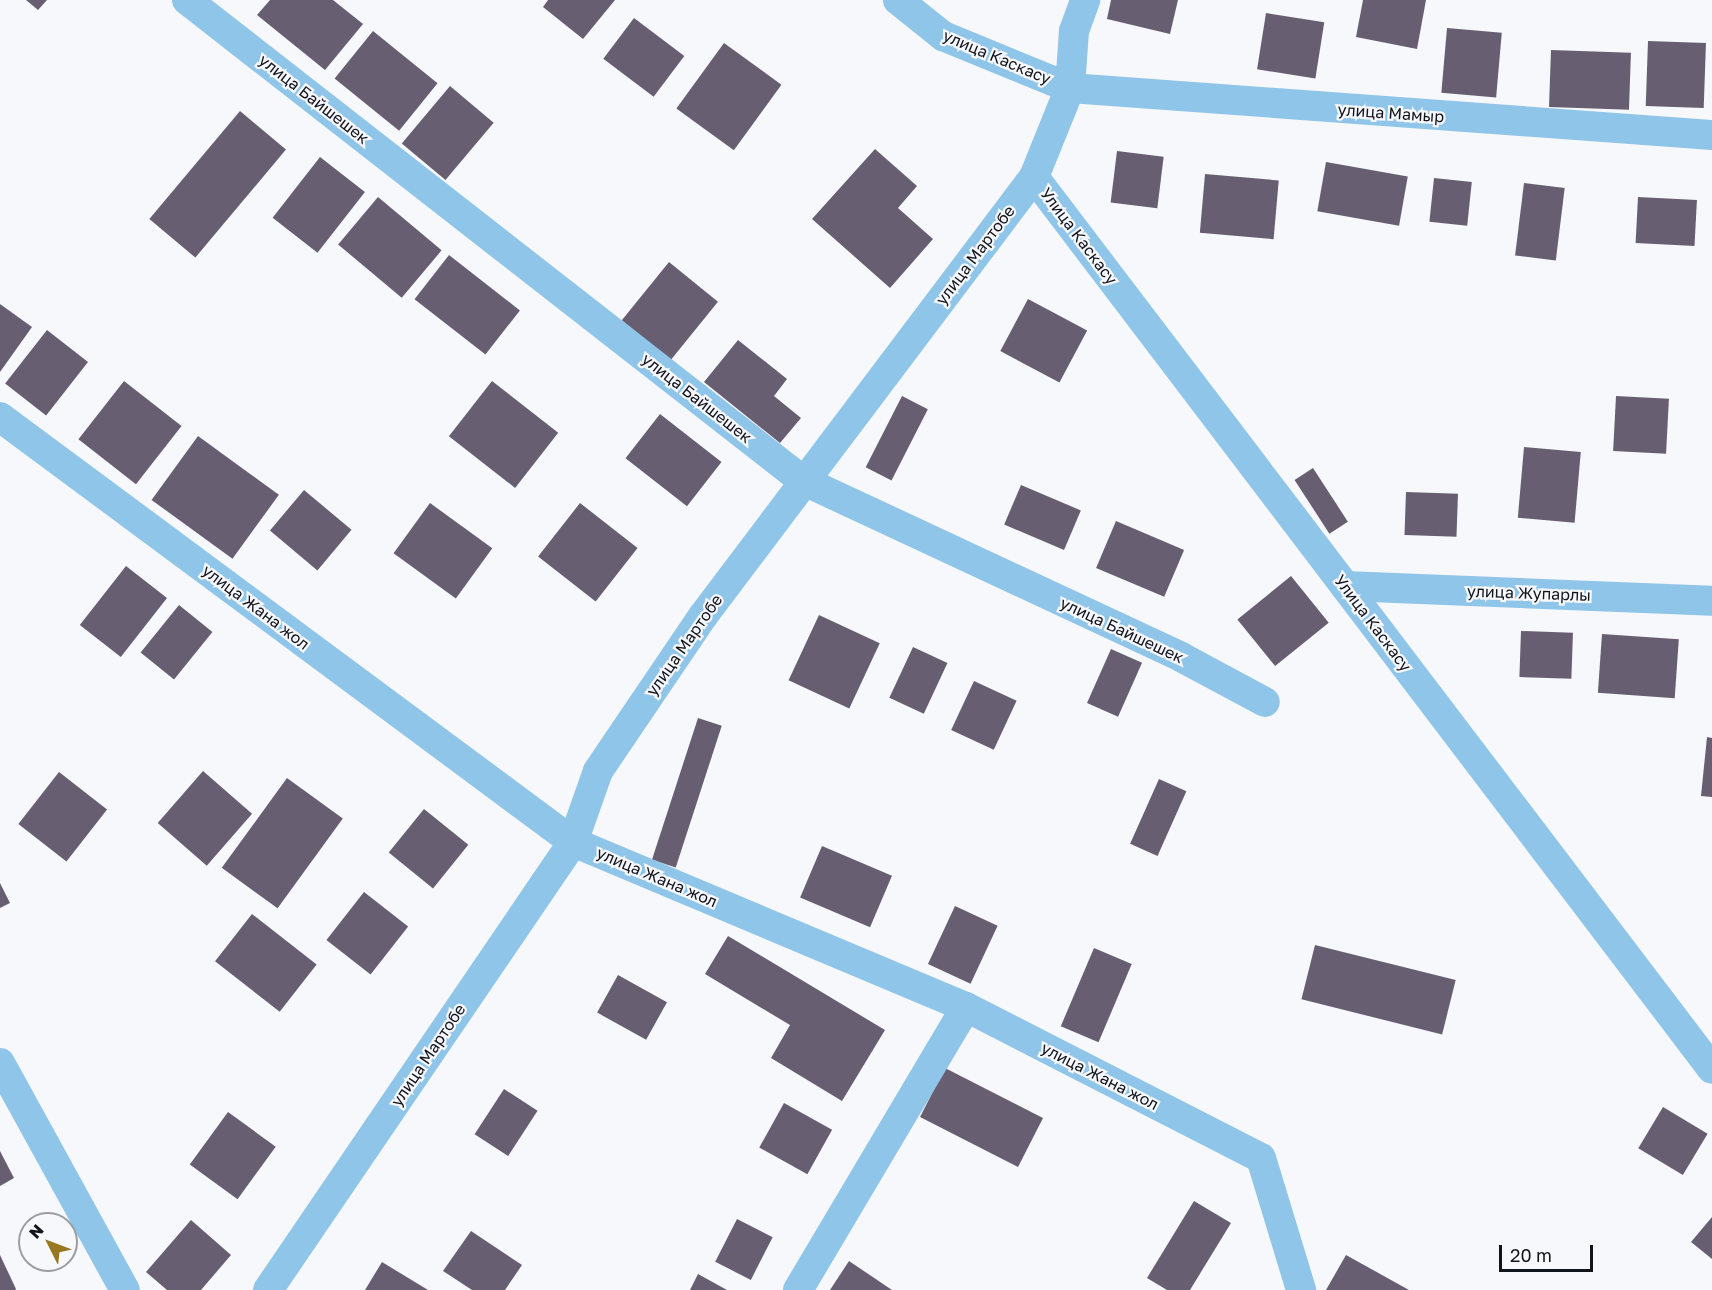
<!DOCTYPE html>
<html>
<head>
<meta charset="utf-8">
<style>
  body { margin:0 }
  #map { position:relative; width:1712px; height:1290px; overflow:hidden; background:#f6f8fc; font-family:"Golos Text",sans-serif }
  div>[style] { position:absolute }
  .building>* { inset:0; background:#675f71; transform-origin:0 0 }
  .minor>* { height:30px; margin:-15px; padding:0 15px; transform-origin:15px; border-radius:15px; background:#8fc5e8 }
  span { translate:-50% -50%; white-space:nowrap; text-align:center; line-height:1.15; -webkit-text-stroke:4.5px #f6f8fc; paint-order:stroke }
  .street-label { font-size:16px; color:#12141b }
  .north { position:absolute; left:18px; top:1212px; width:60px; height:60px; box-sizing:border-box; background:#f6f8fc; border:2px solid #9b9da2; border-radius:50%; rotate:312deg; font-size:16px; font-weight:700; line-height:24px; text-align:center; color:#12141b }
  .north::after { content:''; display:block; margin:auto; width:21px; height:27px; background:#997721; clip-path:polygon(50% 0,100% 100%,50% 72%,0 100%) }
  .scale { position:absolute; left:1499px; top:1245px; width:94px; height:27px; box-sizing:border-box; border:3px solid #12141b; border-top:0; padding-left:8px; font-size:18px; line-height:21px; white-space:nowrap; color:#12141b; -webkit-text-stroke:4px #f6f8fc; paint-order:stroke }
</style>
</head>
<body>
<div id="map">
  <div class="building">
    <i style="clip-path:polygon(26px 0,47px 0,38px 10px)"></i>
    <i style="clip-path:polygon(270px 0,333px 0,363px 24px,325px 70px,257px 15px)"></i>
    <i style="clip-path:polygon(548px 0,615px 0,583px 39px,543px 7px)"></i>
    <i style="clip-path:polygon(1111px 0,1178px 0,1170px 34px,1107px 19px)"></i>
    <i style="clip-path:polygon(1363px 0,1426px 0,1417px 49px,1356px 37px)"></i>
    <i style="left:1266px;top:13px;width:59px;height:57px;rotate:9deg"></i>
    <i style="left:634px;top:18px;width:63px;height:51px;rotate:37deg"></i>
    <i style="left:1447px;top:28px;width:55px;height:65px;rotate:5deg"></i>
    <i style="left:373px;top:31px;width:83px;height:61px;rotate:39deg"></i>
    <i style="left:1648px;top:41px;width:58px;height:65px;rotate:2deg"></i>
    <i style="left:724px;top:43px;width:71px;height:81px;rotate:36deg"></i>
    <i style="left:1551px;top:50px;width:80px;height:57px;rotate:2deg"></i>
    <i style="left:450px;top:86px;width:57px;height:75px;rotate:40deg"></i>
    <i style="left:240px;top:111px;width:60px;height:141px;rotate:40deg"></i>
    <i style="clip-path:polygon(875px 149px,917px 186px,898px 208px,933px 239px,890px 288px,812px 219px)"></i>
    <i style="left:1117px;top:151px;width:47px;height:52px;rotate:7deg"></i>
    <i style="left:320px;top:157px;width:57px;height:77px;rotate:38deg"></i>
    <i style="left:1326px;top:162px;width:83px;height:50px;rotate:10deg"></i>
    <i style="left:1205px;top:174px;width:74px;height:59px;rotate:5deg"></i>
    <i style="left:1434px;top:178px;width:38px;height:44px;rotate:6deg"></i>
    <i style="left:1524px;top:183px;width:41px;height:73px;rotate:7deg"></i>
    <i style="left:378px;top:197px;width:83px;height:62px;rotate:40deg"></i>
    <i style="left:1638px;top:197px;width:59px;height:46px;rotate:3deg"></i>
    <i style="left:449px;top:255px;width:90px;height:56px;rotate:38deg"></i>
    <i style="left:669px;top:262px;width:63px;height:75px;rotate:39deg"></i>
    <i style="left:1028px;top:299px;width:67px;height:59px;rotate:28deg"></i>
    <i style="clip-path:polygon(0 304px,32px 327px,0 372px)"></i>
    <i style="left:47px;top:330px;width:52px;height:68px;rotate:38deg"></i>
    <i style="clip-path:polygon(738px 340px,787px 379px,774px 396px,801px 418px,780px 443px,704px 382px)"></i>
    <i style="left:124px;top:381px;width:73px;height:74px;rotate:38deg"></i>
    <i style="left:492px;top:381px;width:84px;height:70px;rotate:38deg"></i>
    <i style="left:902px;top:396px;width:29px;height:80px;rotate:27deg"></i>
    <i style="left:1616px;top:396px;width:53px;height:55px;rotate:3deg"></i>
    <i style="left:660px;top:414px;width:78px;height:56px;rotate:38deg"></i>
    <i style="left:198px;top:436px;width:100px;height:79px;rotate:36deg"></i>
    <i style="left:1524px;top:447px;width:57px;height:71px;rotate:5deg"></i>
    <i style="left:1313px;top:468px;width:64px;height:22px;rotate:57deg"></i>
    <i style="left:1021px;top:485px;width:65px;height:43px;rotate:23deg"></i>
    <i style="left:304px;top:490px;width:62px;height:53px;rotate:40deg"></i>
    <i style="left:1406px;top:492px;width:52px;height:43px;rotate:2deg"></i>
    <i style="left:430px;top:503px;width:77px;height:62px;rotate:36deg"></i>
    <i style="left:580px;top:503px;width:73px;height:68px;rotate:38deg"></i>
    <i style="left:1116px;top:521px;width:74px;height:51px;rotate:23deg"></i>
    <i style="left:126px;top:566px;width:52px;height:75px;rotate:38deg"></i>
    <i style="left:1291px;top:576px;width:60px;height:69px;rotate:51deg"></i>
    <i style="left:179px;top:605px;width:43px;height:61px;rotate:39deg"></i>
    <i style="left:819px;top:615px;width:67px;height:72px;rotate:25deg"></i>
    <i style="left:1521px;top:631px;width:52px;height:46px;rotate:2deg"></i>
    <i style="left:1602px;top:634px;width:77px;height:59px;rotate:4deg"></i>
    <i style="left:913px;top:647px;width:38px;height:56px;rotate:25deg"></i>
    <i style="left:1111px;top:649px;width:34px;height:59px;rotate:24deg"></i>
    <i style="left:974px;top:681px;width:47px;height:54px;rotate:25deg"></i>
    <i style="left:698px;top:718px;width:25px;height:149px;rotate:18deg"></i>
    <i style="clip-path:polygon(1707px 737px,1712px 738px,1712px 797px,1701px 796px)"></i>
    <i style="left:203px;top:771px;width:65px;height:69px;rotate:41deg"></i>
    <i style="left:59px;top:772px;width:61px;height:66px;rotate:38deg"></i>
    <i style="left:287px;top:778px;width:69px;height:111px;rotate:36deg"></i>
    <i style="left:1159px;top:779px;width:30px;height:71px;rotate:24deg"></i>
    <i style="left:424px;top:809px;width:57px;height:56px;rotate:39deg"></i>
    <i style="left:822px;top:846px;width:76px;height:56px;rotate:23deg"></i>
    <i style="clip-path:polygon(0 883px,10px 903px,0 908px)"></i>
    <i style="left:364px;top:892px;width:56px;height:61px;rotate:38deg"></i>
    <i style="left:955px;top:906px;width:47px;height:64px;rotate:25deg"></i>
    <i style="left:252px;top:914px;width:82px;height:60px;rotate:38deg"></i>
    <i style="clip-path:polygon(728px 936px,885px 1030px,842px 1101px,771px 1058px,790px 1025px,705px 974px)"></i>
    <i style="left:1315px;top:945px;width:145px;height:56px;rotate:14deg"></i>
    <i style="left:1094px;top:948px;width:41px;height:85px;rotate:23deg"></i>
    <i style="left:618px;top:975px;width:56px;height:43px;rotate:29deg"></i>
    <i style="left:945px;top:1068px;width:110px;height:55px;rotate:27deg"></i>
    <i style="left:504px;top:1089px;width:40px;height:54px;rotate:33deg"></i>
    <i style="left:784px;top:1103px;width:55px;height:51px;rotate:29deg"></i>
    <i style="left:1663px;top:1107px;width:52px;height:48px;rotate:31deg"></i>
    <i style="left:228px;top:1112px;width:59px;height:65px;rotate:36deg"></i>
    <i style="clip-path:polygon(0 1151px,14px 1178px,0 1186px)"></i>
    <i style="clip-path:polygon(1194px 1201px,1231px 1223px,1190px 1290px,1167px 1290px,1147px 1278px)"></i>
    <i style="clip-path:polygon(1712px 1217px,1712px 1259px,1691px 1242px)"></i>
    <i style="left:737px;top:1219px;width:40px;height:48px;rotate:27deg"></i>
    <i style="clip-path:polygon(191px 1220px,231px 1255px,201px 1290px,167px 1290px,146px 1272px)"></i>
    <i style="clip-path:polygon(471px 1231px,522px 1265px,505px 1290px,472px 1290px,443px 1271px)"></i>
    <i style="clip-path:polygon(0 1255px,16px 1289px,15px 1290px,0 1290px)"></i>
    <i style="clip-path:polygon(1346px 1255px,1409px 1290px,1326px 1290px)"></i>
    <i style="clip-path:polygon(849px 1261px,892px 1290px,830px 1290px)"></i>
    <i style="clip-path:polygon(382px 1262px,428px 1290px,365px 1290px)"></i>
    <i style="clip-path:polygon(698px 1274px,727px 1290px,690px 1290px)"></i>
  </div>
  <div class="minor">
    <i style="left:187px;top:0;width:780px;rotate:37.97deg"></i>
    <i style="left:802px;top:480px;width:418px;rotate:25deg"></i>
    <i style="left:1181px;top:657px;width:95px;rotate:28.2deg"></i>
    <i style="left:898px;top:0;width:58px;rotate:38.7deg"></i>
    <i style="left:943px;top:36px;width:137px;rotate:22.3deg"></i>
    <i style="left:1070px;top:88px;width:644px;rotate:4.19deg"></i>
    <i style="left:1034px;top:177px;width:1120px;rotate:52.76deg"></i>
    <i style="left:0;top:417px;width:713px;rotate:36.56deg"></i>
    <i style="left:573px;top:842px;width:426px;rotate:22.8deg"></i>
    <i style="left:966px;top:1007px;width:331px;rotate:27.1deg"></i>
    <i style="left:1261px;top:1158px;width:138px;rotate:73.1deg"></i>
    <i style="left:1345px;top:586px;width:367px;rotate:2.3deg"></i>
    <i style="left:0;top:1063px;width:259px;rotate:61.2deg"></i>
    <i style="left:268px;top:1290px;width:542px;rotate:-55.75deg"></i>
    <i style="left:573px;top:842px;width:75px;rotate:-70.6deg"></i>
    <i style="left:598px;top:771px;width:187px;rotate:-55.9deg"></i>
    <i style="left:703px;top:616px;width:550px;rotate:-52.98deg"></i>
    <i style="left:1034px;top:177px;width:96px;rotate:-68deg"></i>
    <i style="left:1070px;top:88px;width:57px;rotate:-86deg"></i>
    <i style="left:1074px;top:31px;width:33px;rotate:-70deg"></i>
    <i style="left:798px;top:1290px;width:329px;rotate:-59.3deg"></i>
  </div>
  <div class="street-label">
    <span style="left:997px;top:57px;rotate:23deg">улица Каскасу</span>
    <span style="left:314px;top:99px;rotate:38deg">улица Байшешек</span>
    <span style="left:1391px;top:113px;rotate:4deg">улица Мамыр</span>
    <span style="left:1079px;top:236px;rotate:53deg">Улица Каскасу</span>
    <span style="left:975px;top:255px;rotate:-53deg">улица Мартобе</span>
    <span style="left:697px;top:398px;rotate:38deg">улица Байшешек</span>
    <span style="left:1529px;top:593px;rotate:2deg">улица Жупарлы</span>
    <span style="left:256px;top:607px;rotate:37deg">улица Жана жол</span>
    <span style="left:1373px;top:623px;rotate:53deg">Улица Каскасу</span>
    <span style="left:1122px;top:630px;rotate:25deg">улица Байшешек</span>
    <span style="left:684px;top:645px;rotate:-55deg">улица Мартобе</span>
    <span style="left:657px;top:877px;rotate:23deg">улица Жана жол</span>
    <span style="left:428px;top:1055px;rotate:-56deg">улица Мартобе</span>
    <span style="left:1100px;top:1076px;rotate:27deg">улица Жана жол</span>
  </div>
  <div class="north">N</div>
  <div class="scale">20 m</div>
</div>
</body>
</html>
